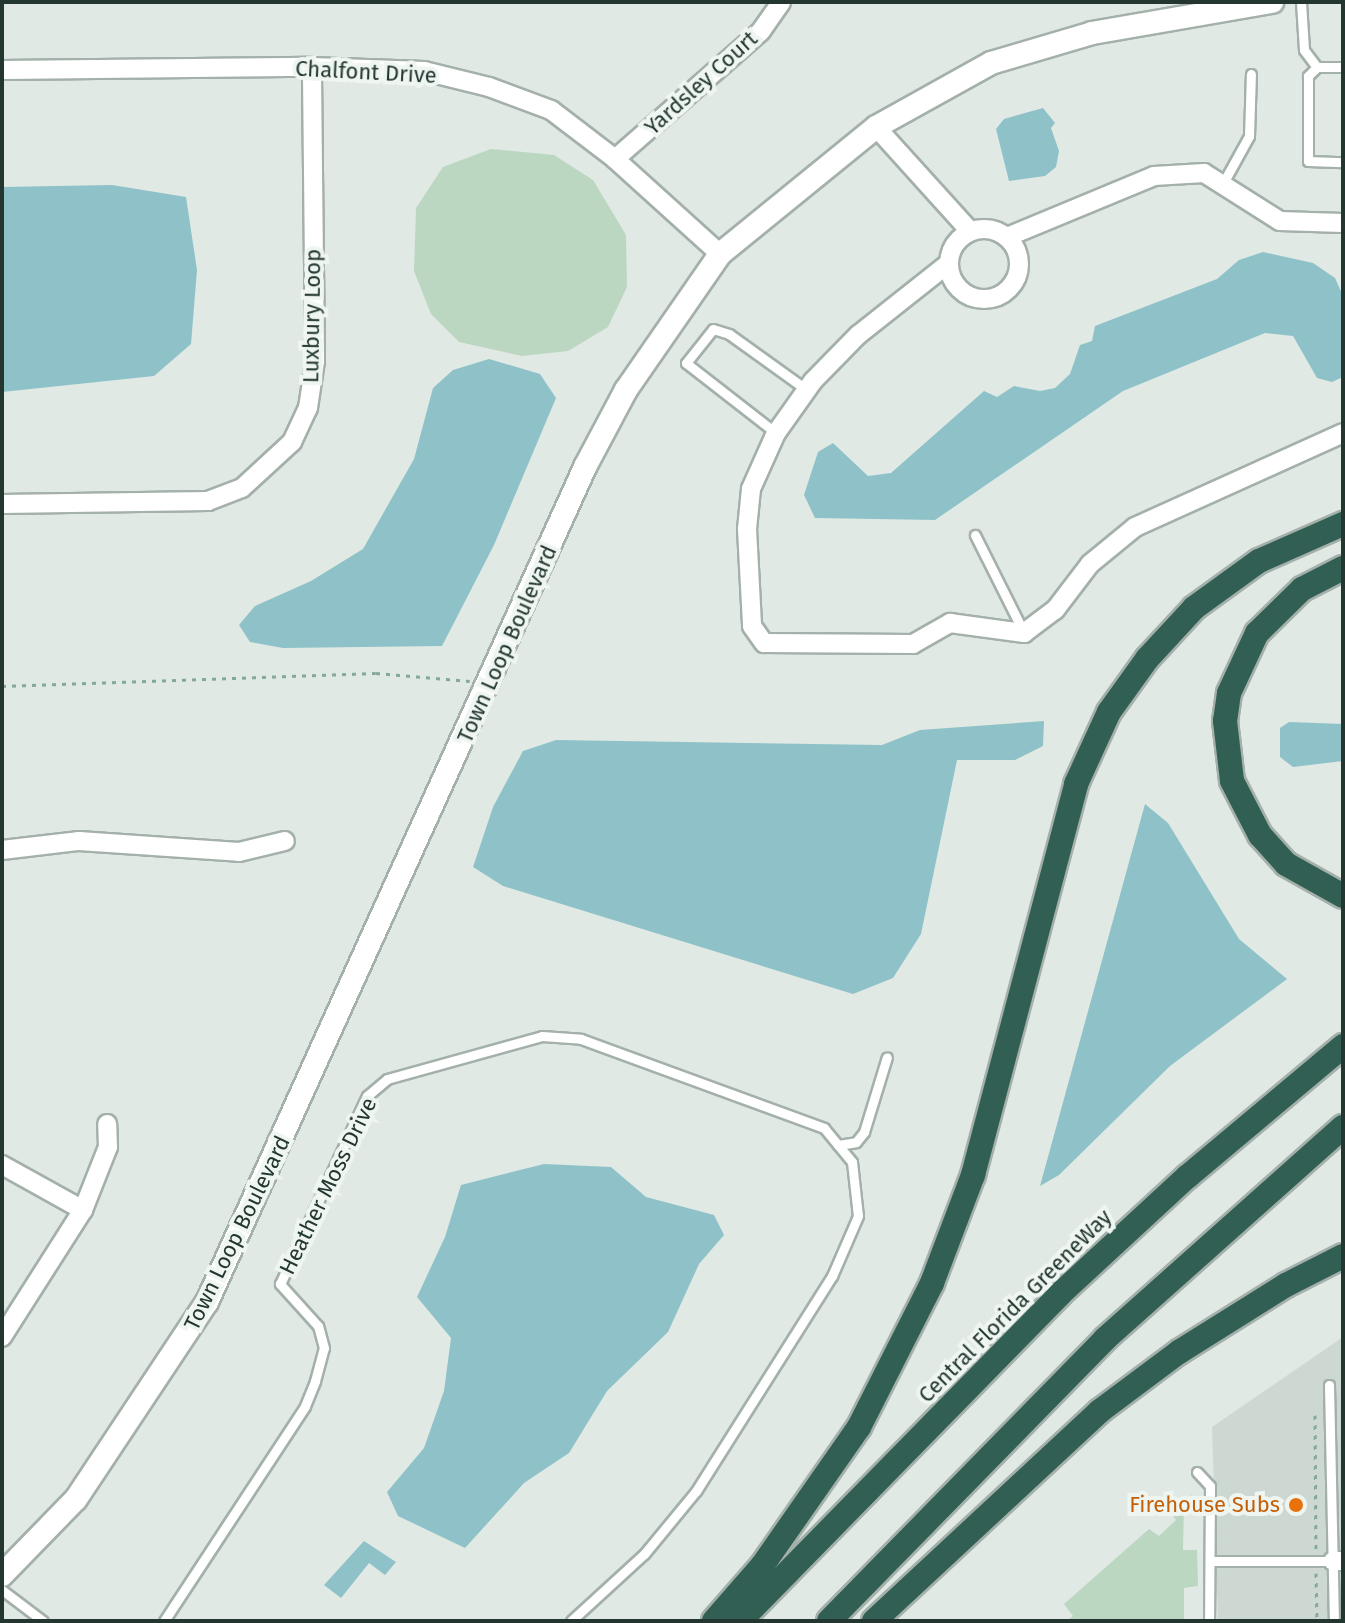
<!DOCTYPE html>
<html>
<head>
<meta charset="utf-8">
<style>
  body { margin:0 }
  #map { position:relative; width:1345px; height:1623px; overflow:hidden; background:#e0e9e4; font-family:"Fira Sans",sans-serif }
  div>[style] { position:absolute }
  .built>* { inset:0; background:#ced8d3 }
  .green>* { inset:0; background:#bbd7c1 }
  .water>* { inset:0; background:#8ec2c8 }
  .path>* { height:3px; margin-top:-1.5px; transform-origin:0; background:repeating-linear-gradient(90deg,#84a89a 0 4px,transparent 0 10px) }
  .roads { filter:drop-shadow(2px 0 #a4b0aa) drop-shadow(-2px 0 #a4b0aa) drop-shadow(0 2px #a4b0aa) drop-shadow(0 -2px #a4b0aa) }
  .service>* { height:9px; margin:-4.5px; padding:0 4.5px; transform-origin:4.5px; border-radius:4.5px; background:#fff }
  .minor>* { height:18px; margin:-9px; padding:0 9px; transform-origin:9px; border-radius:9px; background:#fff }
  .minor>.ring { margin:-9px; padding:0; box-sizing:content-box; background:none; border:18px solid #fff; border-radius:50% }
  .tertiary>* { height:22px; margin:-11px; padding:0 11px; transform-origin:11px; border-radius:11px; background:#fff }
  .motorway>* { height:24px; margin:-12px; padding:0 12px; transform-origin:12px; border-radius:12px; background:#325f53 }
  .dots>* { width:22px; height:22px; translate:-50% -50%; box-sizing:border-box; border:4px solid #eff6f2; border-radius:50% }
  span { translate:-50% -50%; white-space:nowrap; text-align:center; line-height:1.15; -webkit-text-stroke:8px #eff6f2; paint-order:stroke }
  .street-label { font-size:22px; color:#233730 }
  .food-label { font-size:22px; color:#c56008 }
  .right { translate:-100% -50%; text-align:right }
  .frame { position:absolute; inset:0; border:4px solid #233730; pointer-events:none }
</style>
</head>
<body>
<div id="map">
  <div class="built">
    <i style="clip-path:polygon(1343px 1337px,1343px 1621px,1218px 1621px,1212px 1427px)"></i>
  </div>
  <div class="green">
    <i style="clip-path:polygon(491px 149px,554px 155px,593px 180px,626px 235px,627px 287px,608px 327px,568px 351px,522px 356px,459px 342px,431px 314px,414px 271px,416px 208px,443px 167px)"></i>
    <i style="clip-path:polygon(1192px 1495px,1195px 1504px,1184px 1505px,1183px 1550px,1197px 1550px,1198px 1586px,1184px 1588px,1184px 1621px,1066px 1621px,1073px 1616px,1064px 1604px,1149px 1529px,1159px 1536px,1176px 1520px,1170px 1511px)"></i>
  </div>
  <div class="water">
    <i style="clip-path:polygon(1043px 108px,1055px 123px,1051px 128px,1059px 151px,1056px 167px,1045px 176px,1009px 181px,996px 129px,1004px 119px)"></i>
    <i style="clip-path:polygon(112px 185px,186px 197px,197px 270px,191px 344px,154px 376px,2px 392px,2px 187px)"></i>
    <i style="clip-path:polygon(1263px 252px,1313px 263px,1335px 278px,1343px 296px,1343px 377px,1332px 382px,1317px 378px,1293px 336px,1265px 333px,1123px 391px,935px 520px,815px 518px,804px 495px,818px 452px,833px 443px,868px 476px,891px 473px,984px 391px,997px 397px,1014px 386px,1040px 391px,1055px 388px,1070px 374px,1080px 345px,1092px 341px,1095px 326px,1217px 279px,1239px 260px)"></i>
    <i style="clip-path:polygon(489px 359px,540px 374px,556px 398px,494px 545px,442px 646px,283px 648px,250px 642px,239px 625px,255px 606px,311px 581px,363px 549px,414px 459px,433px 388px,453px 370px)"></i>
    <i style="clip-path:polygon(1044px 721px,1043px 746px,1015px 760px,957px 760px,921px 934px,893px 978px,853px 994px,503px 886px,473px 867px,493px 807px,523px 751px,556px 740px,882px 745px,920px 730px)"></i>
    <i style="clip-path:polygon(1289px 722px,1343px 724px,1343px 761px,1293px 767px,1280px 757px,1280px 728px)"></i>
    <i style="clip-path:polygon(1145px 804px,1168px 823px,1239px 939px,1287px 979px,1170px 1066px,1059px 1175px,1040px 1186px)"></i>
    <i style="clip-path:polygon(544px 1164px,611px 1167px,646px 1197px,714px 1215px,724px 1235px,699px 1264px,668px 1332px,607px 1391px,569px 1453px,524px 1483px,465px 1548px,398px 1516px,387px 1492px,424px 1448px,444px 1391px,451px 1338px,417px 1297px,445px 1237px,461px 1185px)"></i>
    <i style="clip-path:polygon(364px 1541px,396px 1562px,385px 1575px,369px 1563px,341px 1598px,324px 1585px)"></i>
  </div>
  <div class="path">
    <i style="left:2px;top:686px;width:374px;rotate:-2deg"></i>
    <i style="left:376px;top:673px;width:94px;rotate:4.9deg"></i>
    <i style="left:1315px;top:1415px;width:134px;rotate:89.6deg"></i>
    <i style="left:1316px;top:1573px;width:48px;rotate:88.8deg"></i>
  </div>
  <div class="roads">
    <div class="service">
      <i style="left:1301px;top:2px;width:48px;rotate:86.4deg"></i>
      <i style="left:1304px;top:50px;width:21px;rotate:53deg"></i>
      <i style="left:1317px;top:67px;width:26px"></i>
      <i style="left:1317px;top:67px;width:13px;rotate:135deg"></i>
      <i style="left:1308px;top:76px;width:85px;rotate:90deg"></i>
      <i style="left:1308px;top:161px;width:35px;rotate:2deg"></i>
      <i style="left:1222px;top:185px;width:56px;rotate:-61.1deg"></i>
      <i style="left:1249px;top:136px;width:62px;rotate:-88.2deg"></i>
      <i style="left:776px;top:433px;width:114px;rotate:-142.1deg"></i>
      <i style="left:686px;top:363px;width:43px;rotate:-51.5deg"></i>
      <i style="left:713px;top:329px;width:17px;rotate:17deg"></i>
      <i style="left:729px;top:334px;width:96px;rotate:35.7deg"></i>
      <i style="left:975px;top:535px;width:110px;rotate:63.4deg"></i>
      <i style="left:838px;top:1145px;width:18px;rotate:-9deg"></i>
      <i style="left:856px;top:1142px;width:13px;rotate:-51deg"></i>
      <i style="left:864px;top:1132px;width:78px;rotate:-73deg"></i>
      <i style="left:1329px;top:1385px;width:236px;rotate:88.8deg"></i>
      <i style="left:1197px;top:1472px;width:19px;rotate:47deg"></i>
      <i style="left:1210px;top:1486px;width:135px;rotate:90.4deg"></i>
      <i style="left:1210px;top:1561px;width:123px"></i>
      <i style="left:2px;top:1590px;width:51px;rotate:37.1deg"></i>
      <i style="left:164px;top:1621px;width:257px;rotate:-56.7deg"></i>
      <i style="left:305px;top:1406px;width:27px;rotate:-68deg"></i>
      <i style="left:315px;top:1381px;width:34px;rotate:-75deg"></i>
      <i style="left:324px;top:1348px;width:23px;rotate:-105deg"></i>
      <i style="left:318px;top:1326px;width:57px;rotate:-132.1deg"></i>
      <i style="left:280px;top:1284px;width:207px;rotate:-65.2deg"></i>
      <i style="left:367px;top:1096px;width:26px;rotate:-40deg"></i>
      <i style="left:387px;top:1079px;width:161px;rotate:-15.5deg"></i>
      <i style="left:542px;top:1036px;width:39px;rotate:4deg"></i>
      <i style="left:581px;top:1039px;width:259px;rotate:20.1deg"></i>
      <i style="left:824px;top:1128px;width:44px;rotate:50.5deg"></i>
      <i style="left:852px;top:1162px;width:54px;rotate:83.7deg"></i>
      <i style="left:858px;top:1216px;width:65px;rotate:113.4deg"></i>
      <i style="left:832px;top:1276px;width:254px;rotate:122.3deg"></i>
      <i style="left:696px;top:1491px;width:82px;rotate:129.5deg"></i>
      <i style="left:644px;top:1554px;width:99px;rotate:137.5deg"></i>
    </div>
    <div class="minor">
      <i style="left:2px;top:70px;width:310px;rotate:-0.6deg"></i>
      <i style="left:312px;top:67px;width:112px;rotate:2deg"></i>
      <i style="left:424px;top:71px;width:67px;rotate:13.8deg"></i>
      <i style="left:489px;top:87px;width:66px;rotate:20.4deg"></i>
      <i style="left:551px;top:110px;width:81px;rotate:37.4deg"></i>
      <i style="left:615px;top:159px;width:142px;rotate:42.1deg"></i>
      <i style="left:876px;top:127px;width:140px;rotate:47.9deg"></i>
      <i style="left:615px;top:159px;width:194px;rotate:-41.2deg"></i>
      <i style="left:761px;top:31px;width:35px;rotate:-55deg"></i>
      <i class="ring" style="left:949px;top:229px;width:52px;height:52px"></i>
      <i style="left:1007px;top:237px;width:159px;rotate:-22.5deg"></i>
      <i style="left:1154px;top:176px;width:50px;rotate:-3.4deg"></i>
      <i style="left:1204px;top:173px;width:90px;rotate:32.3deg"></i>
      <i style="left:1280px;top:221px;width:63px;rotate:1.8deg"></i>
      <i style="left:949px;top:263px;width:116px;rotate:141.6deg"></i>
      <i style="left:858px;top:335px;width:64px;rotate:134.4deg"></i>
      <i style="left:813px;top:381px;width:64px;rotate:125.4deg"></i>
      <i style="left:776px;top:433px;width:61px;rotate:114.1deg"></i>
      <i style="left:751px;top:489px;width:40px;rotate:95.7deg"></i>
      <i style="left:747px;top:529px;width:97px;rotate:87deg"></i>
      <i style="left:752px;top:626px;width:21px;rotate:55deg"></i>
      <i style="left:764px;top:643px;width:149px;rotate:0.4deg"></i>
      <i style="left:913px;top:644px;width:43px;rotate:-29.6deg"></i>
      <i style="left:950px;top:623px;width:75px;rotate:7.7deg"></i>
      <i style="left:1024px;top:633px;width:39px;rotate:-37deg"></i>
      <i style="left:1055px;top:610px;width:58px;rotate:-52.7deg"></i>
      <i style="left:1090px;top:564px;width:58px;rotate:-39.4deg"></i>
      <i style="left:1135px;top:527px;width:228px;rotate:-24.3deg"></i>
      <i style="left:2px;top:504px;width:206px;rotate:-0.8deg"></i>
      <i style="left:208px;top:501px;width:36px;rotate:-21deg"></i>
      <i style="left:242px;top:488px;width:68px;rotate:-42.6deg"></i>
      <i style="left:292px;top:442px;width:38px;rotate:-65deg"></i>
      <i style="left:308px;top:408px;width:48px;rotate:-81.5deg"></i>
      <i style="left:315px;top:361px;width:294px;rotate:-90.6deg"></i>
      <i style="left:2px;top:850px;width:78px;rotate:-6.7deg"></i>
      <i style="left:79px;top:841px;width:160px;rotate:3.9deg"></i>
      <i style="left:239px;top:852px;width:47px;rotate:-13.4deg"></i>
      <i style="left:2px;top:1165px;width:93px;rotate:29.1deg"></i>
      <i style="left:2px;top:1337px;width:151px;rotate:-57.5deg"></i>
      <i style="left:83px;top:1210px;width:68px;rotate:-68.4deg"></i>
      <i style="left:108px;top:1147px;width:23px;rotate:-92deg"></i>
      <i style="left:1333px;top:1561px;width:10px"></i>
    </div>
    <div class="tertiary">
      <i style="left:2px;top:1575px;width:106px;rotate:-45.8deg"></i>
      <i style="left:76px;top:1499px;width:237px;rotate:-56.4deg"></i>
      <i style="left:207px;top:1302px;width:917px;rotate:-65.64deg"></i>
      <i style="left:585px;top:467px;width:87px;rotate:-62deg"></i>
      <i style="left:626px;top:390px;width:165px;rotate:-55.3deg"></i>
      <i style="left:720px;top:254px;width:201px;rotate:-39.1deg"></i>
      <i style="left:876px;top:127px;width:132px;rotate:-29.1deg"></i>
      <i style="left:991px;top:63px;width:105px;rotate:-16.5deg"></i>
      <i style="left:1092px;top:33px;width:183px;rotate:-9.8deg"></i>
    </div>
    <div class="motorway">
      <i style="left:1343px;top:568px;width:46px;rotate:152.9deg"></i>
      <i style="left:1302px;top:589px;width:63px;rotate:135.6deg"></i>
      <i style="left:1257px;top:633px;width:66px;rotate:115deg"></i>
      <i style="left:1229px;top:693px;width:28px;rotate:98deg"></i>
      <i style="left:1225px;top:721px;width:60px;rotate:83.3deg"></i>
      <i style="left:1232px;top:781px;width:61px;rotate:62.6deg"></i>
      <i style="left:1260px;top:835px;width:39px;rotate:48deg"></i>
      <i style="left:1286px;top:864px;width:65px;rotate:29.3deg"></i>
      <i style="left:714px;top:1621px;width:73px;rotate:-48.9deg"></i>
      <i style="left:762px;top:1566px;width:169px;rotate:-55.1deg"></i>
      <i style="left:859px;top:1427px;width:161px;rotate:-63.1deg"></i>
      <i style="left:932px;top:1283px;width:116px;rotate:-69.2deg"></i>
      <i style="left:973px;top:1175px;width:404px;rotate:-75.2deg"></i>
      <i style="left:1076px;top:784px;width:79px;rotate:-65.4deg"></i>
      <i style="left:1109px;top:712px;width:65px;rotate:-54.4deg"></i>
      <i style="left:1147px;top:659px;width:69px;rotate:-47.3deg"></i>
      <i style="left:1194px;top:608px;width:80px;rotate:-35.9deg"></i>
      <i style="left:1259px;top:561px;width:92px;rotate:-23.8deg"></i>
      <i style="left:740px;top:1621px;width:458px;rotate:-45.6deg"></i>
      <i style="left:1060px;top:1294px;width:173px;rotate:-42.7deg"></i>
      <i style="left:1187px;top:1177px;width:204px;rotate:-40deg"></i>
      <i style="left:829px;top:1621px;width:395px;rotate:-45.6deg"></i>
      <i style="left:1105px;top:1339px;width:319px;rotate:-41.7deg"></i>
      <i style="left:874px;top:1621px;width:309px;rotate:-42.9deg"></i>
      <i style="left:1100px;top:1411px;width:99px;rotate:-36.8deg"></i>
      <i style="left:1179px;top:1352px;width:126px;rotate:-32.1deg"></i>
      <i style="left:1286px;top:1285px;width:64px;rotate:-27deg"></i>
    </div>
  </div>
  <div class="dots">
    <i style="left:1296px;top:1505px;background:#e8710a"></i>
  </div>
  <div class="street-label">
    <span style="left:366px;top:72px;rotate:3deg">Chalfont Drive</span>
    <span style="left:701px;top:83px;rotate:-42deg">Yardsley Court</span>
    <span style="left:312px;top:316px;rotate:-89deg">Luxbury Loop</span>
    <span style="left:507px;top:644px;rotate:-66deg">Town Loop Boulevard</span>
    <span style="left:328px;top:1186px;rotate:-64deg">Heather Moss Drive</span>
    <span style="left:237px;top:1233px;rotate:-64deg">Town Loop Boulevard</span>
    <span style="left:1015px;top:1306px;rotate:-45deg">Central Florida GreeneWay</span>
  </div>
  <div class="food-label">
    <span class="right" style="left:1280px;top:1505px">Firehouse Subs</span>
  </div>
  <div class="frame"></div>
</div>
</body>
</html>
